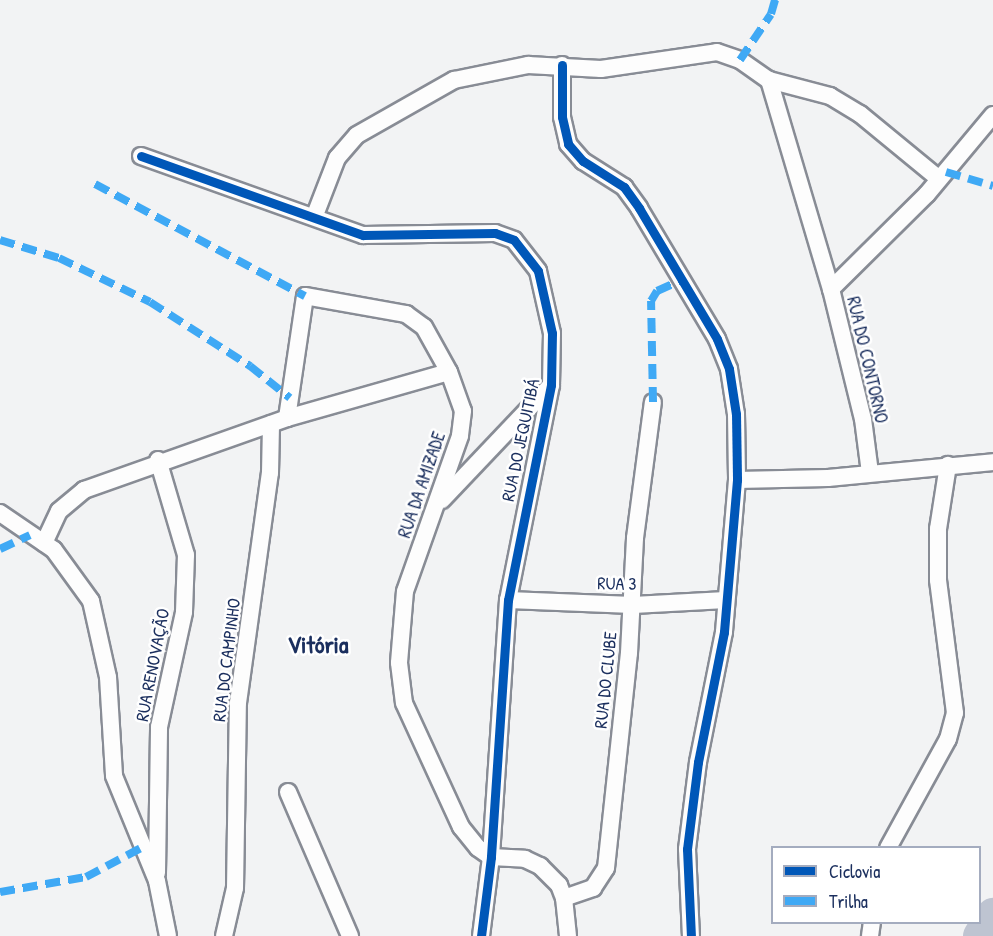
<!DOCTYPE html>
<html>
<head>
<meta charset="utf-8">
<style>
  body { margin:0 }
  #map { position:relative; width:993px; height:936px; overflow:hidden; background:#f2f3f4; font-family:"Patrick Hand",sans-serif }
  div>[style] { position:absolute }
  .river>* { height:34px; margin:-17px; padding:0 17px; transform-origin:17px; border-radius:17px; background:#bec4d1 }
  .roads { filter:drop-shadow(2px 0 #888c95) drop-shadow(-2px 0 #888c95) drop-shadow(0 2px #888c95) drop-shadow(0 -2px #888c95) }
  .street>* { height:16px; margin:-8px; padding:0 8px; transform-origin:8px; border-radius:8px; background:#fdfdfd }
  .quiet>* { height:8px; margin-top:-4px; transform-origin:0; background:repeating-linear-gradient(90deg,#3fa9f5 0 15px,transparent 0 23px) }
  .cycleway>* { height:9px; margin:-4.5px; padding:0 4.5px; transform-origin:4.5px; border-radius:4.5px; background:#0057b8 }
  span { translate:-50% -50%; white-space:nowrap; text-align:center; line-height:1.15; -webkit-text-stroke:5px #fff; paint-order:stroke }
  .street-label { font-size:18px; color:#1b2f5e }
  .district-label { font-size:24px; color:#1b2f5e; font-weight:700 }
  .legend { position:absolute; left:771px; top:846px; width:210px; height:78px; box-sizing:border-box; background:#fff; border:2px solid #a4acbf; margin:0; padding:8px 10px; list-style:none; font-size:18px; color:#1b2f5e }
  .legend li { display:flex; align-items:center; gap:12px; height:30px }
  .legend b { width:30px; border:2px solid #a4acbf }
</style>
</head>
<body>
<div id="map">
  <div class="river">
    <i style="left:980px;top:936px;width:25px;rotate:-58deg"></i>
  </div>
  <div class="roads">
    <div class="street">
      <i style="left:562px;top:65px;width:52px;rotate:90deg"></i>
      <i style="left:562px;top:117px;width:28px;rotate:77deg"></i>
      <i style="left:568px;top:144px;width:23px;rotate:49deg"></i>
      <i style="left:583px;top:161px;width:49px;rotate:32.4deg"></i>
      <i style="left:624px;top:187px;width:26px;rotate:54deg"></i>
      <i style="left:639px;top:208px;width:152px;rotate:59.2deg"></i>
      <i style="left:717px;top:339px;width:32px;rotate:68deg"></i>
      <i style="left:729px;top:369px;width:46px;rotate:81.2deg"></i>
      <i style="left:736px;top:414px;width:66px;rotate:89.1deg"></i>
      <i style="left:737px;top:480px;width:153px;rotate:94.9deg"></i>
      <i style="left:724px;top:632px;width:133px;rotate:101.3deg"></i>
      <i style="left:698px;top:762px;width:88px;rotate:97.2deg"></i>
      <i style="left:687px;top:849px;width:87px;rotate:87.4deg"></i>
      <i style="left:769px;top:80px;width:218px;rotate:73.5deg"></i>
      <i style="left:831px;top:289px;width:134px;rotate:76.2deg"></i>
      <i style="left:863px;top:419px;width:54px;rotate:82.6deg"></i>
      <i style="left:141px;top:156px;width:236px;rotate:19.6deg"></i>
      <i style="left:363px;top:235px;width:132px;rotate:-0.9deg"></i>
      <i style="left:495px;top:233px;width:20px;rotate:20deg"></i>
      <i style="left:514px;top:240px;width:39px;rotate:52deg"></i>
      <i style="left:538px;top:271px;width:64px;rotate:77.3deg"></i>
      <i style="left:552px;top:333px;width:52px;rotate:91.1deg"></i>
      <i style="left:551px;top:385px;width:219px;rotate:101.3deg"></i>
      <i style="left:508px;top:600px;width:258px;rotate:93.8deg"></i>
      <i style="left:491px;top:857px;width:80px;rotate:97.2deg"></i>
      <i style="left:315px;top:215px;width:61px;rotate:-68.9deg"></i>
      <i style="left:337px;top:158px;width:30px;rotate:-49deg"></i>
      <i style="left:357px;top:135px;width:112px;rotate:-29.6deg"></i>
      <i style="left:454px;top:80px;width:76px;rotate:-11.5deg"></i>
      <i style="left:528px;top:65px;width:73px;rotate:3.1deg"></i>
      <i style="left:601px;top:69px;width:117px;rotate:-8.3deg"></i>
      <i style="left:717px;top:52px;width:24px;rotate:19deg"></i>
      <i style="left:740px;top:60px;width:35px;rotate:35deg"></i>
      <i style="left:769px;top:80px;width:63px;rotate:14.7deg"></i>
      <i style="left:830px;top:96px;width:35px;rotate:31deg"></i>
      <i style="left:860px;top:114px;width:102px;rotate:39.4deg"></i>
      <i style="left:831px;top:289px;width:135px;rotate:-44.7deg"></i>
      <i style="left:927px;top:194px;width:103px;rotate:-50.1deg"></i>
      <i style="left:287px;top:418px;width:123px;rotate:-81.6deg"></i>
      <i style="left:305px;top:296px;width:103px;rotate:10.1deg"></i>
      <i style="left:406px;top:314px;width:22px;rotate:36deg"></i>
      <i style="left:424px;top:327px;width:51px;rotate:60.9deg"></i>
      <i style="left:737px;top:480px;width:91px;rotate:-1.3deg"></i>
      <i style="left:828px;top:478px;width:166px;rotate:-5.5deg"></i>
      <i style="left:442px;top:500px;width:158px;rotate:-46.5deg"></i>
      <i style="left:0;top:513px;width:65px;rotate:34.4deg"></i>
      <i style="left:54px;top:550px;width:63px;rotate:54deg"></i>
      <i style="left:91px;top:601px;width:78px;rotate:77.4deg"></i>
      <i style="left:108px;top:677px;width:99px;rotate:86.5deg"></i>
      <i style="left:114px;top:776px;width:113px;rotate:67.7deg"></i>
      <i style="left:157px;top:881px;width:56px;rotate:78.7deg"></i>
      <i style="left:44px;top:543px;width:35px;rotate:-65deg"></i>
      <i style="left:59px;top:511px;width:33px;rotate:-40deg"></i>
      <i style="left:84px;top:490px;width:215px;rotate:-19.5deg"></i>
      <i style="left:287px;top:418px;width:168px;rotate:-15.9deg"></i>
      <i style="left:449px;top:372px;width:41px;rotate:70.3deg"></i>
      <i style="left:463px;top:411px;width:25px;rotate:97deg"></i>
      <i style="left:460px;top:436px;width:164px;rotate:109.5deg"></i>
      <i style="left:405px;top:591px;width:72px;rotate:94.8deg"></i>
      <i style="left:399px;top:663px;width:40px;rotate:82.9deg"></i>
      <i style="left:404px;top:703px;width:136px;rotate:65.3deg"></i>
      <i style="left:461px;top:827px;width:27px;rotate:51deg"></i>
      <i style="left:478px;top:848px;width:16px;rotate:35deg"></i>
      <i style="left:491px;top:857px;width:34px;rotate:3deg"></i>
      <i style="left:525px;top:859px;width:17px;rotate:25deg"></i>
      <i style="left:540px;top:866px;width:27px;rotate:45deg"></i>
      <i style="left:559px;top:885px;width:14px;rotate:69deg"></i>
      <i style="left:508px;top:600px;width:125px;rotate:2.3deg"></i>
      <i style="left:633px;top:605px;width:93px;rotate:-3.1deg"></i>
      <i style="left:288px;top:792px;width:157px;rotate:66.7deg"></i>
      <i style="left:888px;top:848px;width:124px;rotate:-61.2deg"></i>
      <i style="left:948px;top:739px;width:27px;rotate:-75deg"></i>
      <i style="left:955px;top:713px;width:134px;rotate:-97.3deg"></i>
      <i style="left:938px;top:580px;width:51px;rotate:-90deg"></i>
      <i style="left:938px;top:529px;width:65px;rotate:-81.1deg"></i>
      <i style="left:157px;top:873px;width:146px;rotate:-89.2deg"></i>
      <i style="left:159px;top:727px;width:118px;rotate:-77.7deg"></i>
      <i style="left:184px;top:612px;width:57px;rotate:-88deg"></i>
      <i style="left:186px;top:555px;width:99px;rotate:-106.4deg"></i>
      <i style="left:224px;top:936px;width:49px;rotate:-77.1deg"></i>
      <i style="left:235px;top:888px;width:185px;rotate:-89.1deg"></i>
      <i style="left:238px;top:703px;width:232px;rotate:-82.1deg"></i>
      <i style="left:270px;top:473px;width:49px;rotate:-88.8deg"></i>
      <i style="left:568px;top:936px;width:38px;rotate:-96deg"></i>
      <i style="left:564px;top:898px;width:31px;rotate:-19deg"></i>
      <i style="left:593px;top:888px;width:24px;rotate:-57deg"></i>
      <i style="left:606px;top:868px;width:216px;rotate:-83.9deg"></i>
      <i style="left:629px;top:653px;width:115px;rotate:-87deg"></i>
      <i style="left:635px;top:538px;width:137px;rotate:-82.5deg"></i>
      <i style="left:870px;top:936px;width:14px;rotate:-82deg"></i>
    </div>
  </div>
  <div class="quiet">
    <i style="left:740px;top:60px;width:55px;rotate:-56deg"></i>
    <i style="left:771px;top:14px;width:15px;rotate:-74deg"></i>
    <i style="left:946px;top:172px;width:49px;rotate:16.6deg"></i>
    <i style="left:95px;top:184px;width:238px;rotate:28.1deg"></i>
    <i style="left:0;top:240px;width:62px;rotate:17deg"></i>
    <i style="left:59px;top:258px;width:101px;rotate:25.8deg"></i>
    <i style="left:150px;top:302px;width:119px;rotate:32.6deg"></i>
    <i style="left:250px;top:366px;width:51px;rotate:38.7deg"></i>
    <i style="left:653px;top:402px;width:101px;rotate:-91.1deg"></i>
    <i style="left:651px;top:301px;width:12px;rotate:-59deg"></i>
    <i style="left:657px;top:291px;width:27px;rotate:-24deg"></i>
    <i style="left:0;top:549px;width:33px;rotate:-25deg"></i>
    <i style="left:0;top:892px;width:87px;rotate:-9.9deg"></i>
    <i style="left:86px;top:877px;width:64px;rotate:-27.8deg"></i>
  </div>
  <div class="cycleway">
    <i style="left:562px;top:65px;width:52px;rotate:90deg"></i>
    <i style="left:562px;top:117px;width:28px;rotate:77deg"></i>
    <i style="left:568px;top:144px;width:23px;rotate:49deg"></i>
    <i style="left:583px;top:161px;width:49px;rotate:32.4deg"></i>
    <i style="left:624px;top:187px;width:26px;rotate:54deg"></i>
    <i style="left:639px;top:208px;width:152px;rotate:59.2deg"></i>
    <i style="left:717px;top:339px;width:32px;rotate:68deg"></i>
    <i style="left:729px;top:369px;width:46px;rotate:81.2deg"></i>
    <i style="left:736px;top:414px;width:66px;rotate:89.1deg"></i>
    <i style="left:737px;top:480px;width:153px;rotate:94.9deg"></i>
    <i style="left:724px;top:632px;width:133px;rotate:101.3deg"></i>
    <i style="left:698px;top:762px;width:88px;rotate:97.2deg"></i>
    <i style="left:687px;top:849px;width:87px;rotate:87.4deg"></i>
    <i style="left:141px;top:156px;width:236px;rotate:19.6deg"></i>
    <i style="left:363px;top:235px;width:132px;rotate:-0.9deg"></i>
    <i style="left:495px;top:233px;width:20px;rotate:20deg"></i>
    <i style="left:514px;top:240px;width:39px;rotate:52deg"></i>
    <i style="left:538px;top:271px;width:64px;rotate:77.3deg"></i>
    <i style="left:552px;top:333px;width:52px;rotate:91.1deg"></i>
    <i style="left:551px;top:385px;width:219px;rotate:101.3deg"></i>
    <i style="left:508px;top:600px;width:258px;rotate:93.8deg"></i>
    <i style="left:491px;top:857px;width:80px;rotate:97.2deg"></i>
  </div>
  <div class="street-label">
    <span style="left:867px;top:360px;rotate:77deg">RUA DO CONTORNO</span>
    <span style="left:521px;top:440px;rotate:-78deg">RUA DO JEQUITIBÁ</span>
    <span style="left:422px;top:485px;rotate:-71deg">RUA DA AMIZADE</span>
    <span style="left:617px;top:584px;rotate:1deg">RUA 3</span>
    <span style="left:227px;top:660px;rotate:-83deg">RUA DO CAMPINHO</span>
    <span style="left:153px;top:665px;rotate:-79deg">RUA RENOVAÇÃO</span>
    <span style="left:606px;top:680px;rotate:-84deg">RUA DO CLUBE</span>
  </div>
  <div class="district-label">
    <span style="left:318px;top:645px">Vitória</span>
  </div>
  <ul class="legend">
  <li><b style="height:8px;background:#0057b8"></b>Ciclovia</li>
  <li><b style="height:8px;background:#3fa9f5"></b>Trilha</li>
  </ul>
</div>
</body>
</html>
